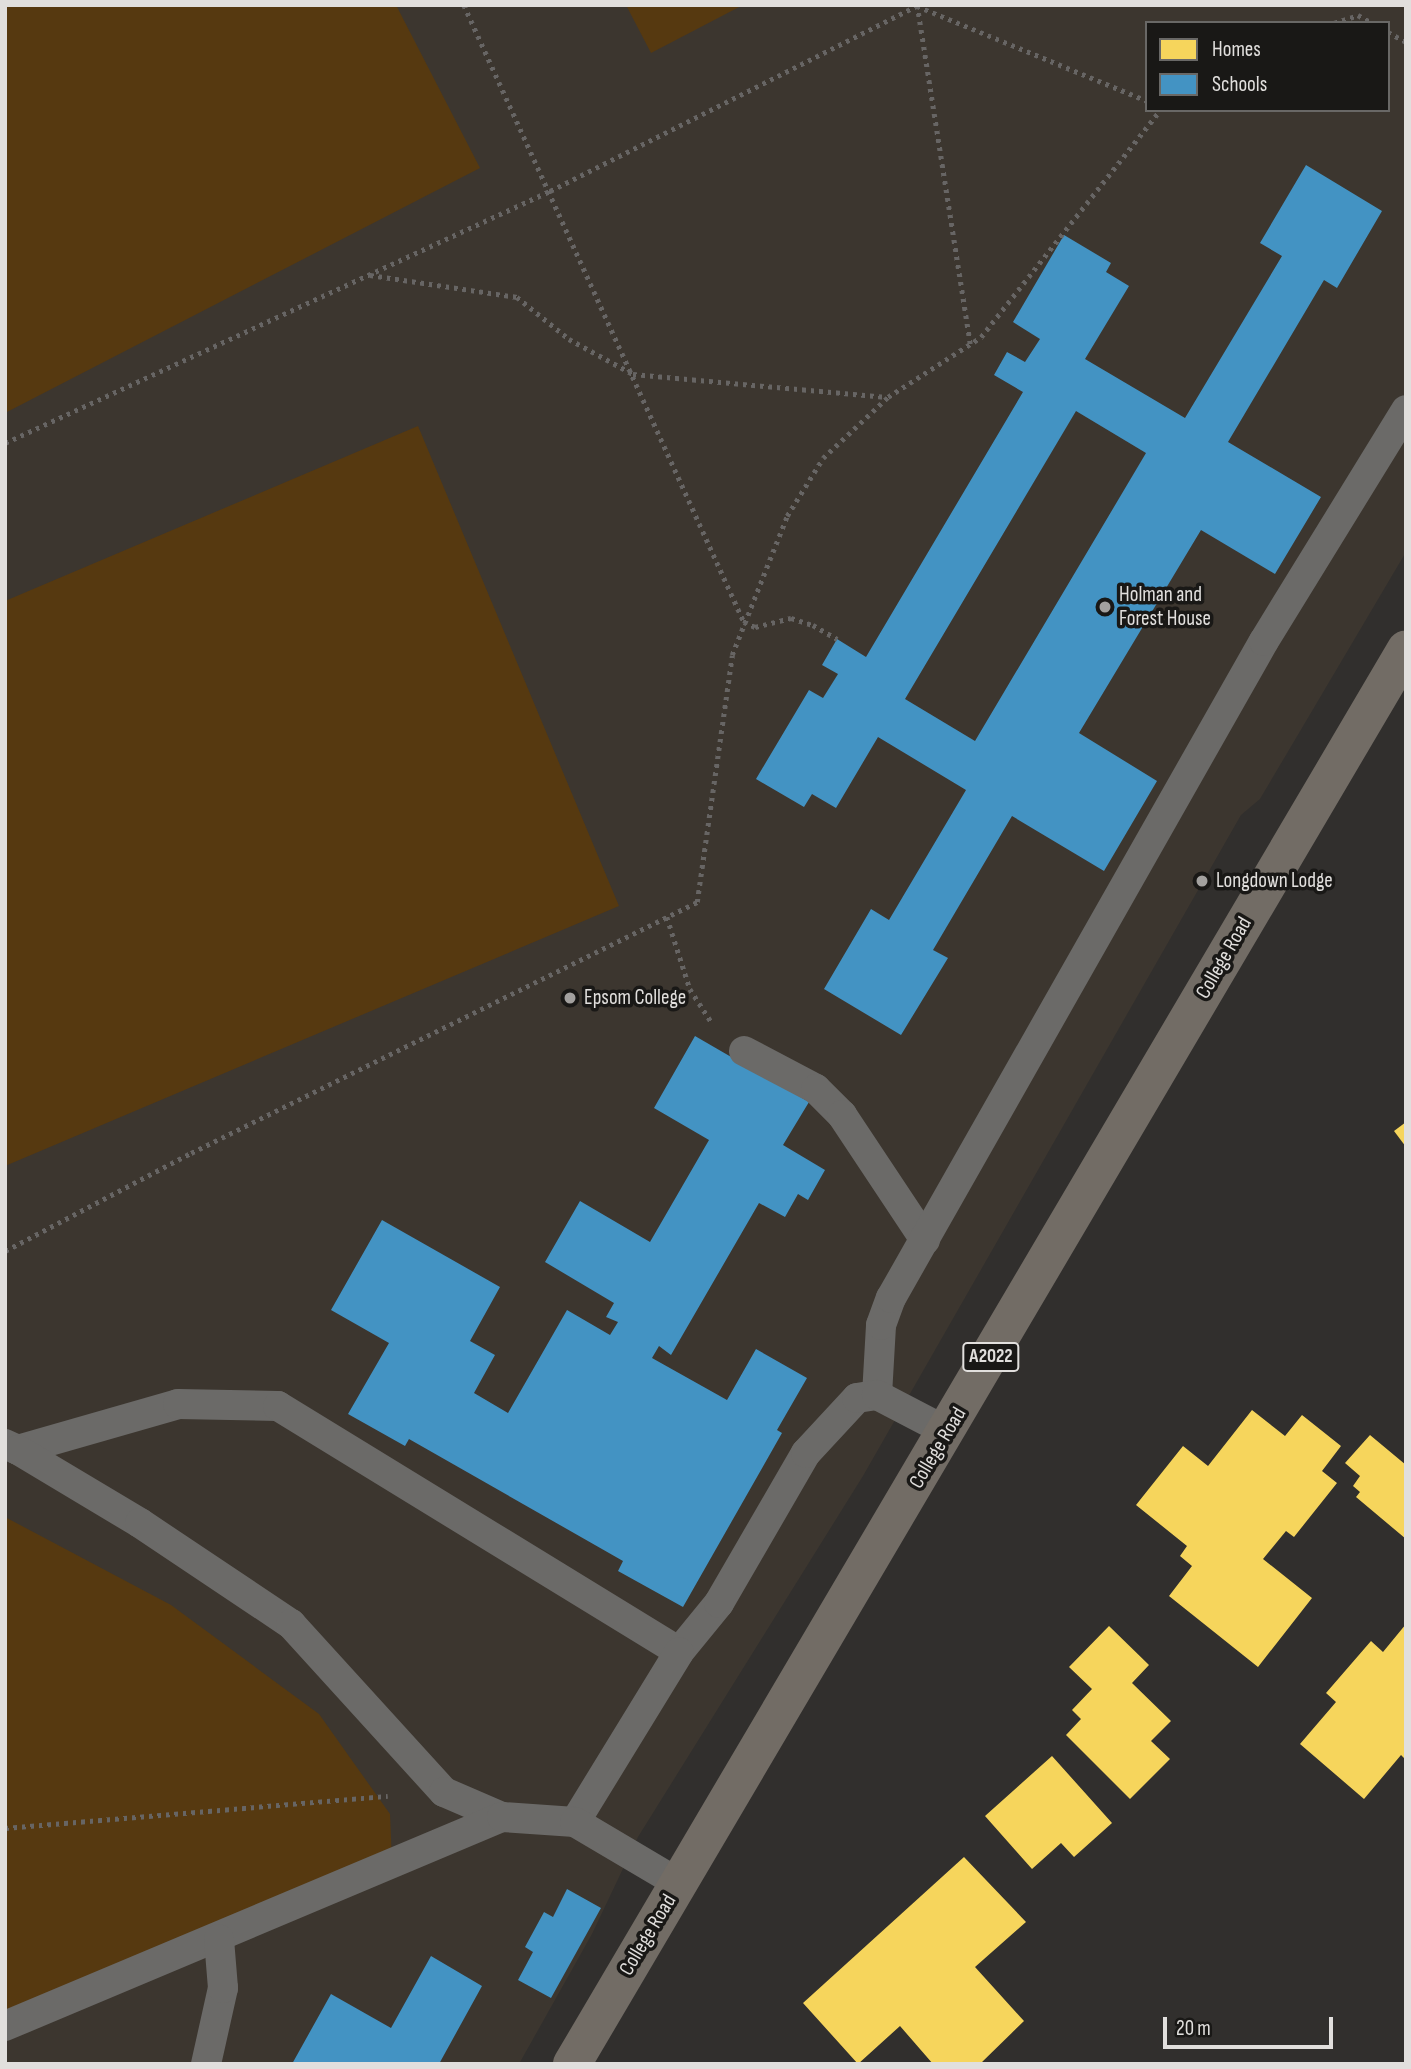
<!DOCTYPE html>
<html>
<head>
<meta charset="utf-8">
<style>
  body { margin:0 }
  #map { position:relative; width:1411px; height:2069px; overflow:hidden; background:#312f2d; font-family:"Sofia Sans Condensed",sans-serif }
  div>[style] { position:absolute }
  .built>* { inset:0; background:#3c362f }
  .green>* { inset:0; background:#563910 }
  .homes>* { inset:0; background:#f6d55c }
  .schools>* { inset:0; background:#4393c3 }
  .path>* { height:4.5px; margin-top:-2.25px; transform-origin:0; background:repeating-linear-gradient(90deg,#676564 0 3.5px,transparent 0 8.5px) }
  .service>* { height:30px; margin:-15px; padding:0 15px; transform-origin:15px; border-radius:15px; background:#6b6a68 }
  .primary>* { height:38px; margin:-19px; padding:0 19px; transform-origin:19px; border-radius:19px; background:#726c65 }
  .dots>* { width:19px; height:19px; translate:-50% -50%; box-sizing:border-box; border:4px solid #191816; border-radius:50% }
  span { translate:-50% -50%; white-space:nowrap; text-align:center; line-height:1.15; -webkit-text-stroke:7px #191816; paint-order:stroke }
  .shield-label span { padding:2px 5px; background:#191816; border:2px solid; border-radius:5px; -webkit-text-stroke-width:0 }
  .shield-label { font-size:19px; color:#e1dfdd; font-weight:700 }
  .poi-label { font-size:21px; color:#e1dfdd }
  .left { translate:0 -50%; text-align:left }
  .street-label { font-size:21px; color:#e1dfdd }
  .frame { position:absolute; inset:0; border:7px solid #e1dfdd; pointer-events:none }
  .legend { position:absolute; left:1145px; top:21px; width:245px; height:91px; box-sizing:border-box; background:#191816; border:2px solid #696866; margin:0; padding:9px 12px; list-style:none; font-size:21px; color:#e1dfdd }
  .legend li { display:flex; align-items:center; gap:14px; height:35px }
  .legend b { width:35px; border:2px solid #696866 }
  .scale { position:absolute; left:1163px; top:2017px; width:170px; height:32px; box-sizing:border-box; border:4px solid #e1dfdd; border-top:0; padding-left:9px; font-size:21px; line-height:24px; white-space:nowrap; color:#e1dfdd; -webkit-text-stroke:5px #191816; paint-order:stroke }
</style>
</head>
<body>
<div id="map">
  <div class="built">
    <i style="clip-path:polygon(evenodd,5px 5px,1406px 5px,1406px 552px,1260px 799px,1241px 815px,863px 1476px,638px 1837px,592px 1934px,519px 2064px,5px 2064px,5px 5px,1147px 23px,1388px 23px,1388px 110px,1147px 110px,1147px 23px)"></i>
  </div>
  <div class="green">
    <i style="clip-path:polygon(5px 5px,396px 5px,480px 168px,5px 413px)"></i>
    <i style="clip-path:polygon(626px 5px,743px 5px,651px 53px)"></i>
    <i style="clip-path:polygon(418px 426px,619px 906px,5px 1166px,5px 601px)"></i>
    <i style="clip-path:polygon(5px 1517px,171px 1605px,319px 1714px,390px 1814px,392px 1863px,5px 2026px)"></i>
  </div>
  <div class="homes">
    <i style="clip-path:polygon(1406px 1122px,1406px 1147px,1394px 1131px)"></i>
    <i style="clip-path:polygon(1252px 1410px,1285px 1436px,1302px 1415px,1341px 1446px,1322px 1471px,1337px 1483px,1294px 1537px,1286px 1531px,1263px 1559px,1312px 1598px,1258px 1667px,1169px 1596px,1192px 1566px,1180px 1556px,1187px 1546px,1136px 1505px,1183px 1446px,1208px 1466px)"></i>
    <i style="clip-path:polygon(1370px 1435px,1406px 1465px,1406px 1539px,1356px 1497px,1360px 1492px,1353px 1486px,1360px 1476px,1345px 1463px)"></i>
    <i style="clip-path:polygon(1406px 1624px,1406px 1760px,1401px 1755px,1364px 1799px,1300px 1744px,1336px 1702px,1326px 1693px,1371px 1641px,1383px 1652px)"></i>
    <i style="clip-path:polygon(1109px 1626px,1149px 1665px,1132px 1683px,1171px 1721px,1151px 1741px,1170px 1759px,1130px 1799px,1066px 1735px,1081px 1719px,1072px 1710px,1092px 1689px,1069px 1667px)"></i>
    <i style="clip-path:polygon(1052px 1756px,1112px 1823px,1074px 1857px,1061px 1843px,1032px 1869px,985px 1816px)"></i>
    <i style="clip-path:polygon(964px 1857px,1026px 1922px,975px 1967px,1024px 2021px,980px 2064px,933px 2064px,900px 2026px,858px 2064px,803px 2003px)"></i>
  </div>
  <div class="schools">
    <i style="clip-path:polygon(evenodd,1306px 165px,1382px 211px,1337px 288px,1324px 280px,1228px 442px,1321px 497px,1275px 574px,1201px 530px,1079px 733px,1157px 781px,1104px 871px,1012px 816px,933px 950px,948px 958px,901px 1035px,824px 989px,871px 909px,889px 920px,966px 790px,878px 737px,836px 808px,812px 794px,804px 807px,756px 779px,809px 690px,823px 698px,838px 674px,822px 665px,837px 639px,866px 657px,1023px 392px,994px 375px,1007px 352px,1025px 362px,1040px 339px,1013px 322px,1064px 235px,1111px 263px,1106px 272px,1129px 286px,1085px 359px,1185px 418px,1282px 256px,1260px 243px,1306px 165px,1076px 411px,1146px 453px,975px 741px,905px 699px,1076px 411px)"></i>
    <i style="clip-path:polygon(695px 1036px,809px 1102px,783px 1145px,825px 1170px,808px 1200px,798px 1194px,785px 1217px,759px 1203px,671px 1355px,659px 1346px,652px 1358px,727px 1400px,756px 1349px,807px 1378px,777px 1430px,782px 1433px,683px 1607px,618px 1571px,623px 1561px,409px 1439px,405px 1446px,348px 1414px,389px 1343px,331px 1310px,382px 1220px,500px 1287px,470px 1341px,495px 1355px,474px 1393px,508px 1413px,567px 1310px,610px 1335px,618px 1322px,606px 1317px,614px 1303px,545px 1262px,580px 1201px,650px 1242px,709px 1140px,654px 1108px)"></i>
    <i style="clip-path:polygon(567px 1889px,601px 1908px,551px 1998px,518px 1980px,533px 1952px,525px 1947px,544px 1912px,553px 1917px)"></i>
    <i style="clip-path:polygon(431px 1956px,482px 1986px,439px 2064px,292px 2064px,331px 1994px,391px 2028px)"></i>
  </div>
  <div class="path">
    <i style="left:464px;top:5px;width:678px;rotate:65.59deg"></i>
    <i style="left:744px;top:622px;width:12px;rotate:24deg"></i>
    <i style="left:755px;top:627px;width:37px;rotate:-14deg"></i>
    <i style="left:791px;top:618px;width:23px;rotate:18deg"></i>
    <i style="left:813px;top:625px;width:28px;rotate:30deg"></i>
    <i style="left:1334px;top:23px;width:25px;rotate:-18deg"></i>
    <i style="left:1358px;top:15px;width:16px;rotate:30deg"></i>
    <i style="left:1388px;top:32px;width:21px;rotate:29deg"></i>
    <i style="left:370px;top:275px;width:149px;rotate:8.5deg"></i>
    <i style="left:517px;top:297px;width:67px;rotate:38.9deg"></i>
    <i style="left:569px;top:339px;width:73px;rotate:28.7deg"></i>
    <i style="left:633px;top:374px;width:255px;rotate:5.2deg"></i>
    <i style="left:970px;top:344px;width:342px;rotate:-98.9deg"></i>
    <i style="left:917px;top:6px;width:249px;rotate:22.4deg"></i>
    <i style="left:5px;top:443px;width:600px;rotate:-24.82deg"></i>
    <i style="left:550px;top:191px;width:412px;rotate:-26.8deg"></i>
    <i style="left:667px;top:917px;width:76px;rotate:72.3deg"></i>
    <i style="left:690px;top:989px;width:40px;rotate:57.1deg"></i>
    <i style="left:5px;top:1251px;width:210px;rotate:-27.8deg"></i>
    <i style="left:191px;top:1153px;width:565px;rotate:-26.38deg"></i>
    <i style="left:697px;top:902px;width:249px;rotate:-81.9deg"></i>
    <i style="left:732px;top:655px;width:149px;rotate:-68.4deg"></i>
    <i style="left:787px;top:516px;width:68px;rotate:-58.2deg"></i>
    <i style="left:823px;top:458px;width:89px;rotate:-43.2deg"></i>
    <i style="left:888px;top:397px;width:111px;rotate:-32.8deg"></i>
    <i style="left:981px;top:337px;width:289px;rotate:-51.7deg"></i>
    <i style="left:5px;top:1828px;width:384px;rotate:-4.8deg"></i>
  </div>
  <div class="service">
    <i style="left:744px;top:1051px;width:81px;rotate:27.8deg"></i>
    <i style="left:816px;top:1089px;width:37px;rotate:45deg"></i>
    <i style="left:842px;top:1115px;width:150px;rotate:56.4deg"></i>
    <i style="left:877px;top:1395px;width:70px;rotate:-86.7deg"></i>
    <i style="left:881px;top:1325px;width:29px;rotate:-70deg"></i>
    <i style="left:891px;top:1298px;width:755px;rotate:-60.42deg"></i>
    <i style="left:1264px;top:641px;width:271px;rotate:-58.4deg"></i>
    <i style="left:5px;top:1444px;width:14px;rotate:25deg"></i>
    <i style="left:18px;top:1450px;width:166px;rotate:-16deg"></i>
    <i style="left:178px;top:1404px;width:100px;rotate:1.1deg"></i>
    <i style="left:278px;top:1406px;width:470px;rotate:31.5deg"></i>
    <i style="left:679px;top:1652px;width:63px;rotate:-50.8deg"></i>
    <i style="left:719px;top:1603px;width:173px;rotate:-59.9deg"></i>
    <i style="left:806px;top:1453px;width:75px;rotate:-47.2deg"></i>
    <i style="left:857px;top:1398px;width:20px;rotate:-9deg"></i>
    <i style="left:877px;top:1395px;width:80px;rotate:27.5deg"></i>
    <i style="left:18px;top:1450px;width:142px;rotate:30.9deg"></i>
    <i style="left:140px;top:1523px;width:182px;rotate:33.8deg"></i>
    <i style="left:291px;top:1624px;width:227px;rotate:47.7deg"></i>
    <i style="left:444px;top:1792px;width:63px;rotate:23.3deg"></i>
    <i style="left:575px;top:1822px;width:199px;rotate:-58.5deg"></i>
    <i style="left:5px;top:2026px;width:539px;rotate:-22.81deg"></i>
    <i style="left:502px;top:1817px;width:73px;rotate:3.9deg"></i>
    <i style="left:575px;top:1822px;width:120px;rotate:30.6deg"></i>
    <i style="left:206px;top:2064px;width:78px;rotate:-77.4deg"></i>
    <i style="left:223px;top:1988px;width:49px;rotate:-94.7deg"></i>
  </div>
  <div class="primary">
    <i style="left:572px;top:2064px;width:1642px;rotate:-59.48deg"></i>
  </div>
  <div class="dots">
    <i style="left:1105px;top:607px;background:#a3a19f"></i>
    <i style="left:1202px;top:881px;background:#a3a19f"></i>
    <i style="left:570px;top:998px;background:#a3a19f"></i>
  </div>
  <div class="shield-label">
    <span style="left:991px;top:1357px">A2022</span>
  </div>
  <div class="poi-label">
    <span class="left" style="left:1119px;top:607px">Holman and<br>Forest House</span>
    <span class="left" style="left:1216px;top:881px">Longdown Lodge</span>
    <span class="left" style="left:584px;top:998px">Epsom College</span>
  </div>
  <div class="street-label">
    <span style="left:1224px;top:958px;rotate:-60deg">College Road</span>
    <span style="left:938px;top:1448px;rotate:-59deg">College Road</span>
    <span style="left:648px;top:1935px;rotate:-59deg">College Road</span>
  </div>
  <div class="frame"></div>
  <ul class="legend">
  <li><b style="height:19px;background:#f6d55c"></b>Homes</li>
  <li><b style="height:19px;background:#4393c3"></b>Schools</li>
  </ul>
  <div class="scale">20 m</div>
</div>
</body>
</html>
